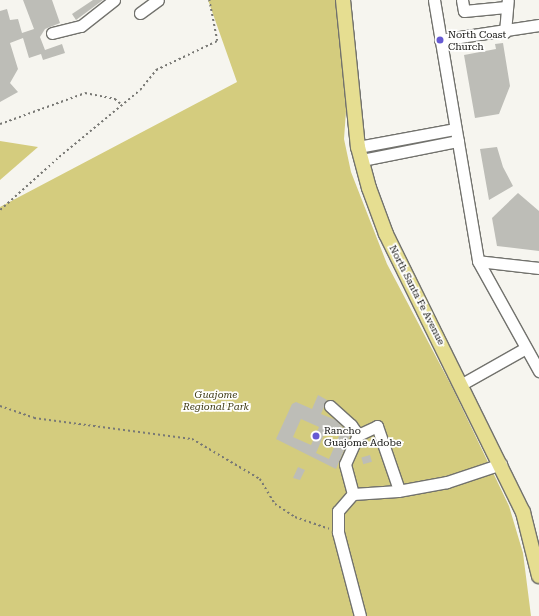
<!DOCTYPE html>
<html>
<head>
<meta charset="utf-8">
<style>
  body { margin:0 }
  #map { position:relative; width:539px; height:616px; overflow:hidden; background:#f6f5ef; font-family:"Roboto Serif",serif }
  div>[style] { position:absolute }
  .green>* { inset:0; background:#d4cc7e }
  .building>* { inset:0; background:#bdbdb7; transform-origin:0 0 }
  .path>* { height:1.5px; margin-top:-0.75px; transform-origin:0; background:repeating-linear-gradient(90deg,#797975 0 2px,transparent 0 5px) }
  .roads { filter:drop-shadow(1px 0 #72726d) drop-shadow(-1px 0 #72726d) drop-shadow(0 1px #72726d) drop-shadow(0 -1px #72726d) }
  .minor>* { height:11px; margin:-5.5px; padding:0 5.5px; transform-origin:5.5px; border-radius:5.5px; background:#fff }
  .major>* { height:14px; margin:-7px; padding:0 7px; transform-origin:7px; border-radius:7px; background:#e6de91 }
  .dots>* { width:11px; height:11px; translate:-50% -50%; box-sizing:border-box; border:2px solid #fffffe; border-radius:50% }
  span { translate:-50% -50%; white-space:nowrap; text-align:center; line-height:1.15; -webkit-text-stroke:3.5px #fffffe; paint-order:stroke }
  .poi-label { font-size:10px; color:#0f0f0d }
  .left { translate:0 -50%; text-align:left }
  .street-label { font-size:10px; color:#0f0f0d }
  .park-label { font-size:10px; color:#3e3a14; font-style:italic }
</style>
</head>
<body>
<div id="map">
  <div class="green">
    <i style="clip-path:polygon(208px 0,343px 0,349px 69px,344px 139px,351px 172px,387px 264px,452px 387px,509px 506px,523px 553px,531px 616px,0 616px,0 207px,237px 82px)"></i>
    <i style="clip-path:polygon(0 141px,38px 147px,0 180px)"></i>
  </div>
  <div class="building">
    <i style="clip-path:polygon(23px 0,52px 0,60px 23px,45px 29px,40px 37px,45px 50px,62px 44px,65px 53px,43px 60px,41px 54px,29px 58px,23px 38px,10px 43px,18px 69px,10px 83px,18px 92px,0 102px,0 11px,7px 9px,10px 20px,18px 19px,22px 33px,34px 29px)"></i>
    <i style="clip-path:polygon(93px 0,103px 0,76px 20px,72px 14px)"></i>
    <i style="clip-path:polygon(503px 43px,510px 86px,499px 114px,475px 118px,464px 55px,496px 49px,495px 44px)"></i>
    <i style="clip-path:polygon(497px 147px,503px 167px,513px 186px,489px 200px,480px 149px)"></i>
    <i style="clip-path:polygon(518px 193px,539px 211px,539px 251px,497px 246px,492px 218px)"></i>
    <i style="clip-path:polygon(evenodd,318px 395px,327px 400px,321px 414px,336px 420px,350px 436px,336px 469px,276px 439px,292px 404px,296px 402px,312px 409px,318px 395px,301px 419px,319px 427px,311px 445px,293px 437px,301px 419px,318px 395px,326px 430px,339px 436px,329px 459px,316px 453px,326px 430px)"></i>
    <i style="left:370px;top:455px;width:7px;height:9px;rotate:74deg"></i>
    <i style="clip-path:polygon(298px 467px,305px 470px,300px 480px,293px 478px)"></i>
  </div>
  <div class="path">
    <i style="left:0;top:124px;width:90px;rotate:-20deg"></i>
    <i style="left:85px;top:93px;width:31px;rotate:11deg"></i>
    <i style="left:115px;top:99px;width:9px;rotate:41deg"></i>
    <i style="left:0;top:210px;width:79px;rotate:-41.9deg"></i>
    <i style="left:59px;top:157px;width:105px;rotate:-39.6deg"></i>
    <i style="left:140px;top:90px;width:26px;rotate:-51deg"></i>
    <i style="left:156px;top:70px;width:68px;rotate:-25.4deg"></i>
    <i style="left:217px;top:41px;width:42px;rotate:-101deg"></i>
    <i style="left:0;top:406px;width:36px;rotate:19deg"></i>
    <i style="left:34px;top:418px;width:159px;rotate:7.6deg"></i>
    <i style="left:192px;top:439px;width:79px;rotate:30.5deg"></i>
    <i style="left:260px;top:479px;width:29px;rotate:59deg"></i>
    <i style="left:275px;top:504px;width:24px;rotate:33deg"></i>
    <i style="left:295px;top:517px;width:36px;rotate:19deg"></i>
  </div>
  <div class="roads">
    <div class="minor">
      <i style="left:434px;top:0;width:265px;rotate:80.4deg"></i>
      <i style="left:462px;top:0;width:11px;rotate:80deg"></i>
      <i style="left:464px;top:11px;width:42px;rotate:-5.4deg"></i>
      <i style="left:140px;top:13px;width:22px;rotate:-36deg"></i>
      <i style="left:505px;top:32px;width:32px;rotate:-85deg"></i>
      <i style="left:52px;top:33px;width:30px;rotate:-14deg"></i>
      <i style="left:81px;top:26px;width:42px;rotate:-38.2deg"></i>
      <i style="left:440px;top:40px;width:100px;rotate:-8.6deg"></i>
      <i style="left:358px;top:147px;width:99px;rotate:-10.5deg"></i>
      <i style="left:362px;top:160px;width:98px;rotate:-11.2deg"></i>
      <i style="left:539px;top:268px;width:61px;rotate:-173.5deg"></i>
      <i style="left:478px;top:261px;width:126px;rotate:61deg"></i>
      <i style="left:462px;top:384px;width:73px;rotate:-29.4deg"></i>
      <i style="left:330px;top:406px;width:28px;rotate:42deg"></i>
      <i style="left:351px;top:425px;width:12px;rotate:55deg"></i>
      <i style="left:353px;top:494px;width:31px;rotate:-105deg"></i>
      <i style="left:345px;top:464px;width:32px;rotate:-66deg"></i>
      <i style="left:358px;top:435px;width:21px;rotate:-25deg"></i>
      <i style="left:377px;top:426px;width:68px;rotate:71deg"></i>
      <i style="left:360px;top:616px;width:87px;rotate:-104.7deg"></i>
      <i style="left:338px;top:532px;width:21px;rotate:-90deg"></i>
      <i style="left:338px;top:511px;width:23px;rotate:-49deg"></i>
      <i style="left:353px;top:494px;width:45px;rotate:-3.8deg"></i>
      <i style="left:398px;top:491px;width:50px;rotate:-10.4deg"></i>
      <i style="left:447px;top:482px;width:57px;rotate:-18.4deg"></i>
    </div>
    <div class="major">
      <i style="left:343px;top:0;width:148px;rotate:84.2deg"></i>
      <i style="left:358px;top:147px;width:42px;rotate:75deg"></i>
      <i style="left:369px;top:188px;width:49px;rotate:69.7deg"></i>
      <i style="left:386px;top:234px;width:310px;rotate:63.8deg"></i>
      <i style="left:523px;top:512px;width:66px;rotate:76deg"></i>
    </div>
  </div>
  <div class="dots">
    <i style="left:440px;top:40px;background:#665ad3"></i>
    <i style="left:316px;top:436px;background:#665ad3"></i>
  </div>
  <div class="poi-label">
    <span class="left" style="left:448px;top:40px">North Coast<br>Church</span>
    <span class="left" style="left:324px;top:436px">Rancho<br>Guajome Adobe</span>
  </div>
  <div class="street-label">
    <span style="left:417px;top:295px;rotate:63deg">North Santa Fe Avenue</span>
  </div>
  <div class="park-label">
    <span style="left:216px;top:400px">Guajome<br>Regional Park</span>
  </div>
</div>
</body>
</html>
